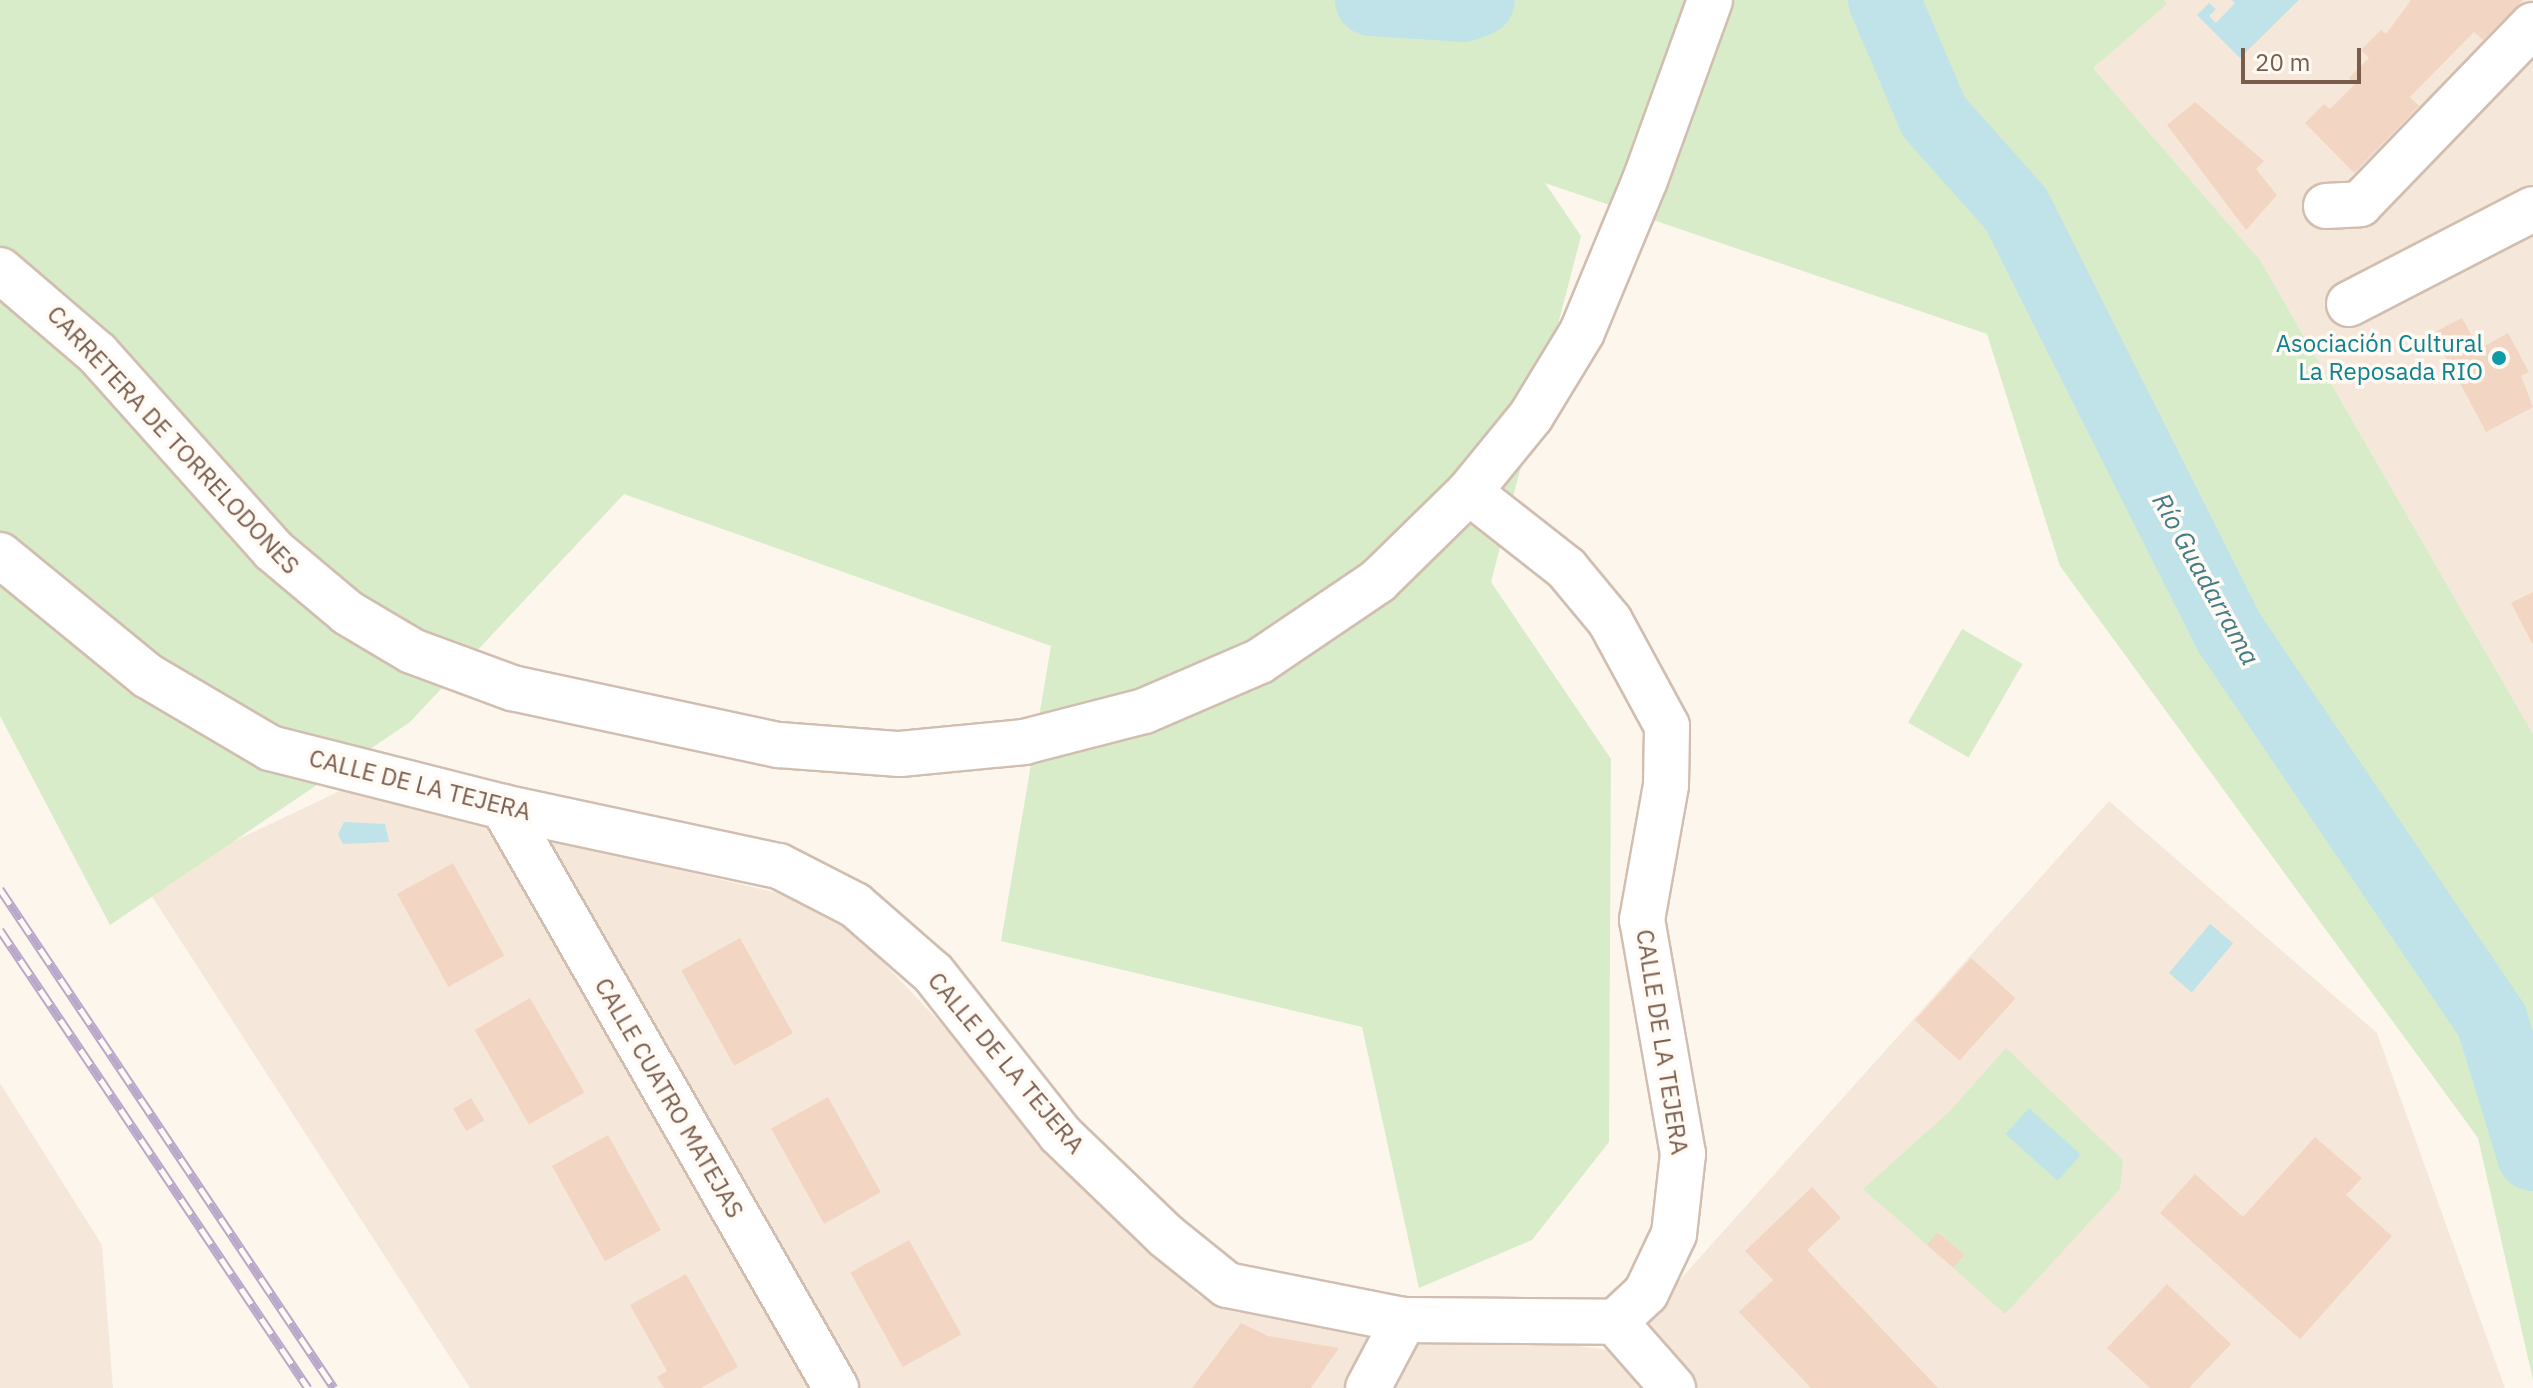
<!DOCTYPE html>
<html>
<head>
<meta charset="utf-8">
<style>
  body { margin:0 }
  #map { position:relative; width:2533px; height:1388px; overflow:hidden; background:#fdf6ec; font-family:"IBM Plex Sans",sans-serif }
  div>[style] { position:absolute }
  .residential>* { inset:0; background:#f5e8da }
  .green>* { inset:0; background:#d8ecc9; transform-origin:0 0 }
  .water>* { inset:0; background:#bfe3e8; transform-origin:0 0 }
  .river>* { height:72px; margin:-36px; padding:0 36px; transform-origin:36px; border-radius:36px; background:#bfe3e8 }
  .building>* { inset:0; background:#f3d5c3; transform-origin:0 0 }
  .roads { filter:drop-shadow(2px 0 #d1beb0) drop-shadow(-2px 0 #d1beb0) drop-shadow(0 2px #d1beb0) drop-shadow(0 -2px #d1beb0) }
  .minor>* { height:44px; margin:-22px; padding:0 22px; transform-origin:22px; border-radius:22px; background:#fff }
  .secondary>* { height:44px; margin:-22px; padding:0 22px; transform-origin:22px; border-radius:22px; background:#fff }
  .rail>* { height:9px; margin-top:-4.5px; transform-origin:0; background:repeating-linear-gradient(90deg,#fffaf3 0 18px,#b9a8c9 0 36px); box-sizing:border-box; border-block:2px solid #b9a8c9 }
  .dots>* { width:22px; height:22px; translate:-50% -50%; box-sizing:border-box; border:4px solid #fffaf3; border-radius:50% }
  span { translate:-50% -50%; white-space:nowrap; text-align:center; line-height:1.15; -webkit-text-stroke:7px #fffaf3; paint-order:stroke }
  .culture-label { font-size:24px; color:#0d838f }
  .right { translate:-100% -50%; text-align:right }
  .street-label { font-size:24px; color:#7a5c4d }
  .water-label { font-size:26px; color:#437c86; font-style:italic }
  .scale { position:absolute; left:2241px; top:48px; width:120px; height:36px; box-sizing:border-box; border:4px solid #7a5c4d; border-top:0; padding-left:10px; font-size:24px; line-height:28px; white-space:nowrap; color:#7a5c4d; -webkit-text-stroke:6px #fffaf3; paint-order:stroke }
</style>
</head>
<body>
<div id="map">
  <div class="residential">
    <i style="clip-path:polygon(2034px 0,2533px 0,2533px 734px,2260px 260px)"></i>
    <i style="clip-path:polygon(342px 790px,829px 905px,1200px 1297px,1616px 1351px,2109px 801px,2377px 1033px,2505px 1388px,470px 1388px,144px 884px)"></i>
    <i style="clip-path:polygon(0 1083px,102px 1245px,113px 1388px,0 1388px)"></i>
  </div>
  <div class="green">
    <i style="clip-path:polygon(0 0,2164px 0,2167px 4px,2093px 68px,2260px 260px,2533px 734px,2533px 1380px,2478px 1138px,2060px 566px,1987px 334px,1545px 183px,1581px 236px,1491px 582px,1611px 759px,1609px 1142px,1532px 1240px,1419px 1288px,1362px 1027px,1001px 941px,1051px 646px,624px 494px,410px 722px,110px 925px,0 716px)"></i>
    <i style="left:1962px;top:629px;width:70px;height:108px;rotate:30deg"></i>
    <i style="clip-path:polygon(2006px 1048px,2123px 1160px,2120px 1189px,2005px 1314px,1953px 1268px,1964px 1255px,1939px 1232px,1927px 1245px,1863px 1189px,1950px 1111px)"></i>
  </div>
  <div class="water">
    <i style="clip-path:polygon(2232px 0,2299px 0,2240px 58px,2197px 15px,2209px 3px,2216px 9px,2209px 16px,2216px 23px,2235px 3px)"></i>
    <i style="clip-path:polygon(344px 822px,385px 824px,389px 842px,343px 844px,338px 834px)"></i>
    <i style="left:2210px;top:924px;width:30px;height:64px;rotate:40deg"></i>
    <i style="left:2029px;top:1108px;width:70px;height:35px;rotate:42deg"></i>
  </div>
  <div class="river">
    <i style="left:1371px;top:0;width:92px;rotate:3.7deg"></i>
    <i style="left:1463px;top:6px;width:17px;rotate:-21deg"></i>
    <i style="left:1884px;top:0;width:127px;rotate:66.9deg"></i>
    <i style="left:1934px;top:117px;width:123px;rotate:48.3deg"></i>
    <i style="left:2016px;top:209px;width:472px;rotate:63.3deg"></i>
    <i style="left:2228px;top:631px;width:471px;rotate:55.9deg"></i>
    <i style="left:2492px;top:1021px;width:140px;rotate:73deg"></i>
  </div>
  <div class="building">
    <i style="clip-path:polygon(2411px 0,2523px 0,2483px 40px,2474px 32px,2410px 97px,2419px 106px,2354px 173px,2305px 123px,2324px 104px,2330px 109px,2355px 84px,2349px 78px,2369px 58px,2361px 50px,2381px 30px,2386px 34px)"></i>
    <i style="clip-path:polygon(2195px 102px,2264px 161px,2256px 169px,2277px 195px,2246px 230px,2167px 125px)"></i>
    <i style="clip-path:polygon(2462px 318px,2479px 349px,2508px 333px,2529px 372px,2521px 376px,2533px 407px,2486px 432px,2433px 333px)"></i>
    <i style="clip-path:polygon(2533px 592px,2533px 645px,2511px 603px)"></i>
    <i style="left:453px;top:863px;width:106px;height:64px;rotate:61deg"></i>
    <i style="left:740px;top:938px;width:109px;height:67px;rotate:61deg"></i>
    <i style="left:1971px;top:958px;width:60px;height:84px;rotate:42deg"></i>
    <i style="left:530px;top:998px;width:109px;height:64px;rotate:60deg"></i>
    <i style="left:828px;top:1097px;width:109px;height:65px;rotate:61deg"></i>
    <i style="left:471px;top:1098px;width:26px;height:21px;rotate:59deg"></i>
    <i style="left:608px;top:1135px;width:109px;height:64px;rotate:61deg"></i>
    <i style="clip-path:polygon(2315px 1137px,2362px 1178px,2346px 1195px,2392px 1236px,2300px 1339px,2160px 1213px,2195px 1174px,2243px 1217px)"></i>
    <i style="clip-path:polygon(1812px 1187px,1841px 1218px,1807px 1250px,1938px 1388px,1811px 1388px,1739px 1312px,1773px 1280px,1745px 1251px)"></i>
    <i style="left:1938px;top:1232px;width:35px;height:17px;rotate:41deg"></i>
    <i style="left:909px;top:1240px;width:108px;height:67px;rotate:61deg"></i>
    <i style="clip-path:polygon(686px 1274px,738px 1367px,701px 1388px,664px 1388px,657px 1377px,667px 1371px,630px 1305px)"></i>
    <i style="clip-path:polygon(2167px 1284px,2231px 1344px,2189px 1388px,2150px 1388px,2107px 1348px)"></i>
    <i style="clip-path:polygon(1241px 1323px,1268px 1336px,1339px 1348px,1311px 1388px,1192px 1388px)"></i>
  </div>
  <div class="roads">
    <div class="minor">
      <i style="left:2326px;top:206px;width:34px;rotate:-3deg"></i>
      <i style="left:2360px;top:204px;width:249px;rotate:-46deg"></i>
      <i style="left:2349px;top:304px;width:207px;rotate:-27.3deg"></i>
      <i style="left:0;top:555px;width:191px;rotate:39.3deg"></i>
      <i style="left:148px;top:676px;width:142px;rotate:30.5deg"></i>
      <i style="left:270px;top:748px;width:240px;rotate:14.2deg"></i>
      <i style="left:503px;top:807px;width:282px;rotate:12.1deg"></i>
      <i style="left:779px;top:866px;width:85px;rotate:27.2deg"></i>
      <i style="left:855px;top:905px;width:103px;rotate:41.1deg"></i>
      <i style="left:933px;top:973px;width:205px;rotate:51.7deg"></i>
      <i style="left:1060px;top:1134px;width:147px;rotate:43.9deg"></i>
      <i style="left:1166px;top:1236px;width:78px;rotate:38.8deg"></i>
      <i style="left:1227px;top:1285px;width:180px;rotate:11.2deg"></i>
      <i style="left:1404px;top:1320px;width:211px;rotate:0.5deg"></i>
      <i style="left:1615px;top:1322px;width:42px;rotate:-43.1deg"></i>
      <i style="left:1646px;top:1293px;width:65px;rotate:-64.6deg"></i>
      <i style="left:1674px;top:1234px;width:81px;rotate:-83.6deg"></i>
      <i style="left:1683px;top:1154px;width:238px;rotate:-99.9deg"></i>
      <i style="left:1642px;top:920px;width:137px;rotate:-79.9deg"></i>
      <i style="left:1666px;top:785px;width:59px;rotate:-89deg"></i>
      <i style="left:1667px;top:726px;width:119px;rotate:-118.5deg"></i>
      <i style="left:1610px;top:621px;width:69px;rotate:-129.7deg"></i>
      <i style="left:1566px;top:568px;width:123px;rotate:-141.9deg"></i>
      <i style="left:503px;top:807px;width:670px;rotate:60.18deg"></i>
      <i style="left:1615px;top:1322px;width:88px;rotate:48.7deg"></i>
      <i style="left:1368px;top:1388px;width:77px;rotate:-62.1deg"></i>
    </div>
    <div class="secondary">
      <i style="left:0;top:270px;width:128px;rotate:40.6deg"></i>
      <i style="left:97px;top:353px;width:264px;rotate:48.2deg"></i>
      <i style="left:273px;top:550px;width:98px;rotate:40deg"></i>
      <i style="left:348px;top:613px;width:74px;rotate:30.7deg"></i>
      <i style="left:412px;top:651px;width:107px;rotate:20.3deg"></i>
      <i style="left:512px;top:688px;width:273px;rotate:12.1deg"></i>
      <i style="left:779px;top:745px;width:121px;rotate:4.3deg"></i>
      <i style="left:900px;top:754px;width:125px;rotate:-5.5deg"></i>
      <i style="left:1024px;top:742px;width:124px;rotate:-14.5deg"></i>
      <i style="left:1144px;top:711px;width:126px;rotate:-23.3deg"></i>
      <i style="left:1260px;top:661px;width:143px;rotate:-34.1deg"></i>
      <i style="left:1378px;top:581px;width:127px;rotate:-44.4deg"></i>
      <i style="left:1469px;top:492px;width:98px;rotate:-50.8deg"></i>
      <i style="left:1531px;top:416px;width:98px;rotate:-58.7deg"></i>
      <i style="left:1582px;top:332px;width:165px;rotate:-67.5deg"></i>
      <i style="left:1645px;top:180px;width:191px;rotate:-70.1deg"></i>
    </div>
  </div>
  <div class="rail">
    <i style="left:0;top:889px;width:600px;rotate:56.2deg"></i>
    <i style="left:0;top:930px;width:552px;rotate:56.08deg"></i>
  </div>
  <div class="dots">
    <i style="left:2499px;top:358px;background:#0f9aa8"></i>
  </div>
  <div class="culture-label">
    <span class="right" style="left:2483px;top:358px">Asociación Cultural<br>La Reposada RIO</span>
  </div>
  <div class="street-label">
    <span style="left:173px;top:440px;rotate:47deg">CARRETERA DE TORRELODONES</span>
    <span style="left:420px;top:785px;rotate:14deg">CALLE DE LA TEJERA</span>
    <span style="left:1662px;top:1042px;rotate:81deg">CALLE DE LA TEJERA</span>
    <span style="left:1006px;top:1063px;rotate:50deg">CALLE DE LA TEJERA</span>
    <span style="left:669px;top:1098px;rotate:60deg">CALLE CUATRO MATEJAS</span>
  </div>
  <div class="water-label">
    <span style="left:2206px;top:579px;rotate:61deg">Río Guadarrama</span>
  </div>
  <div class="scale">20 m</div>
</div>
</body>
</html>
